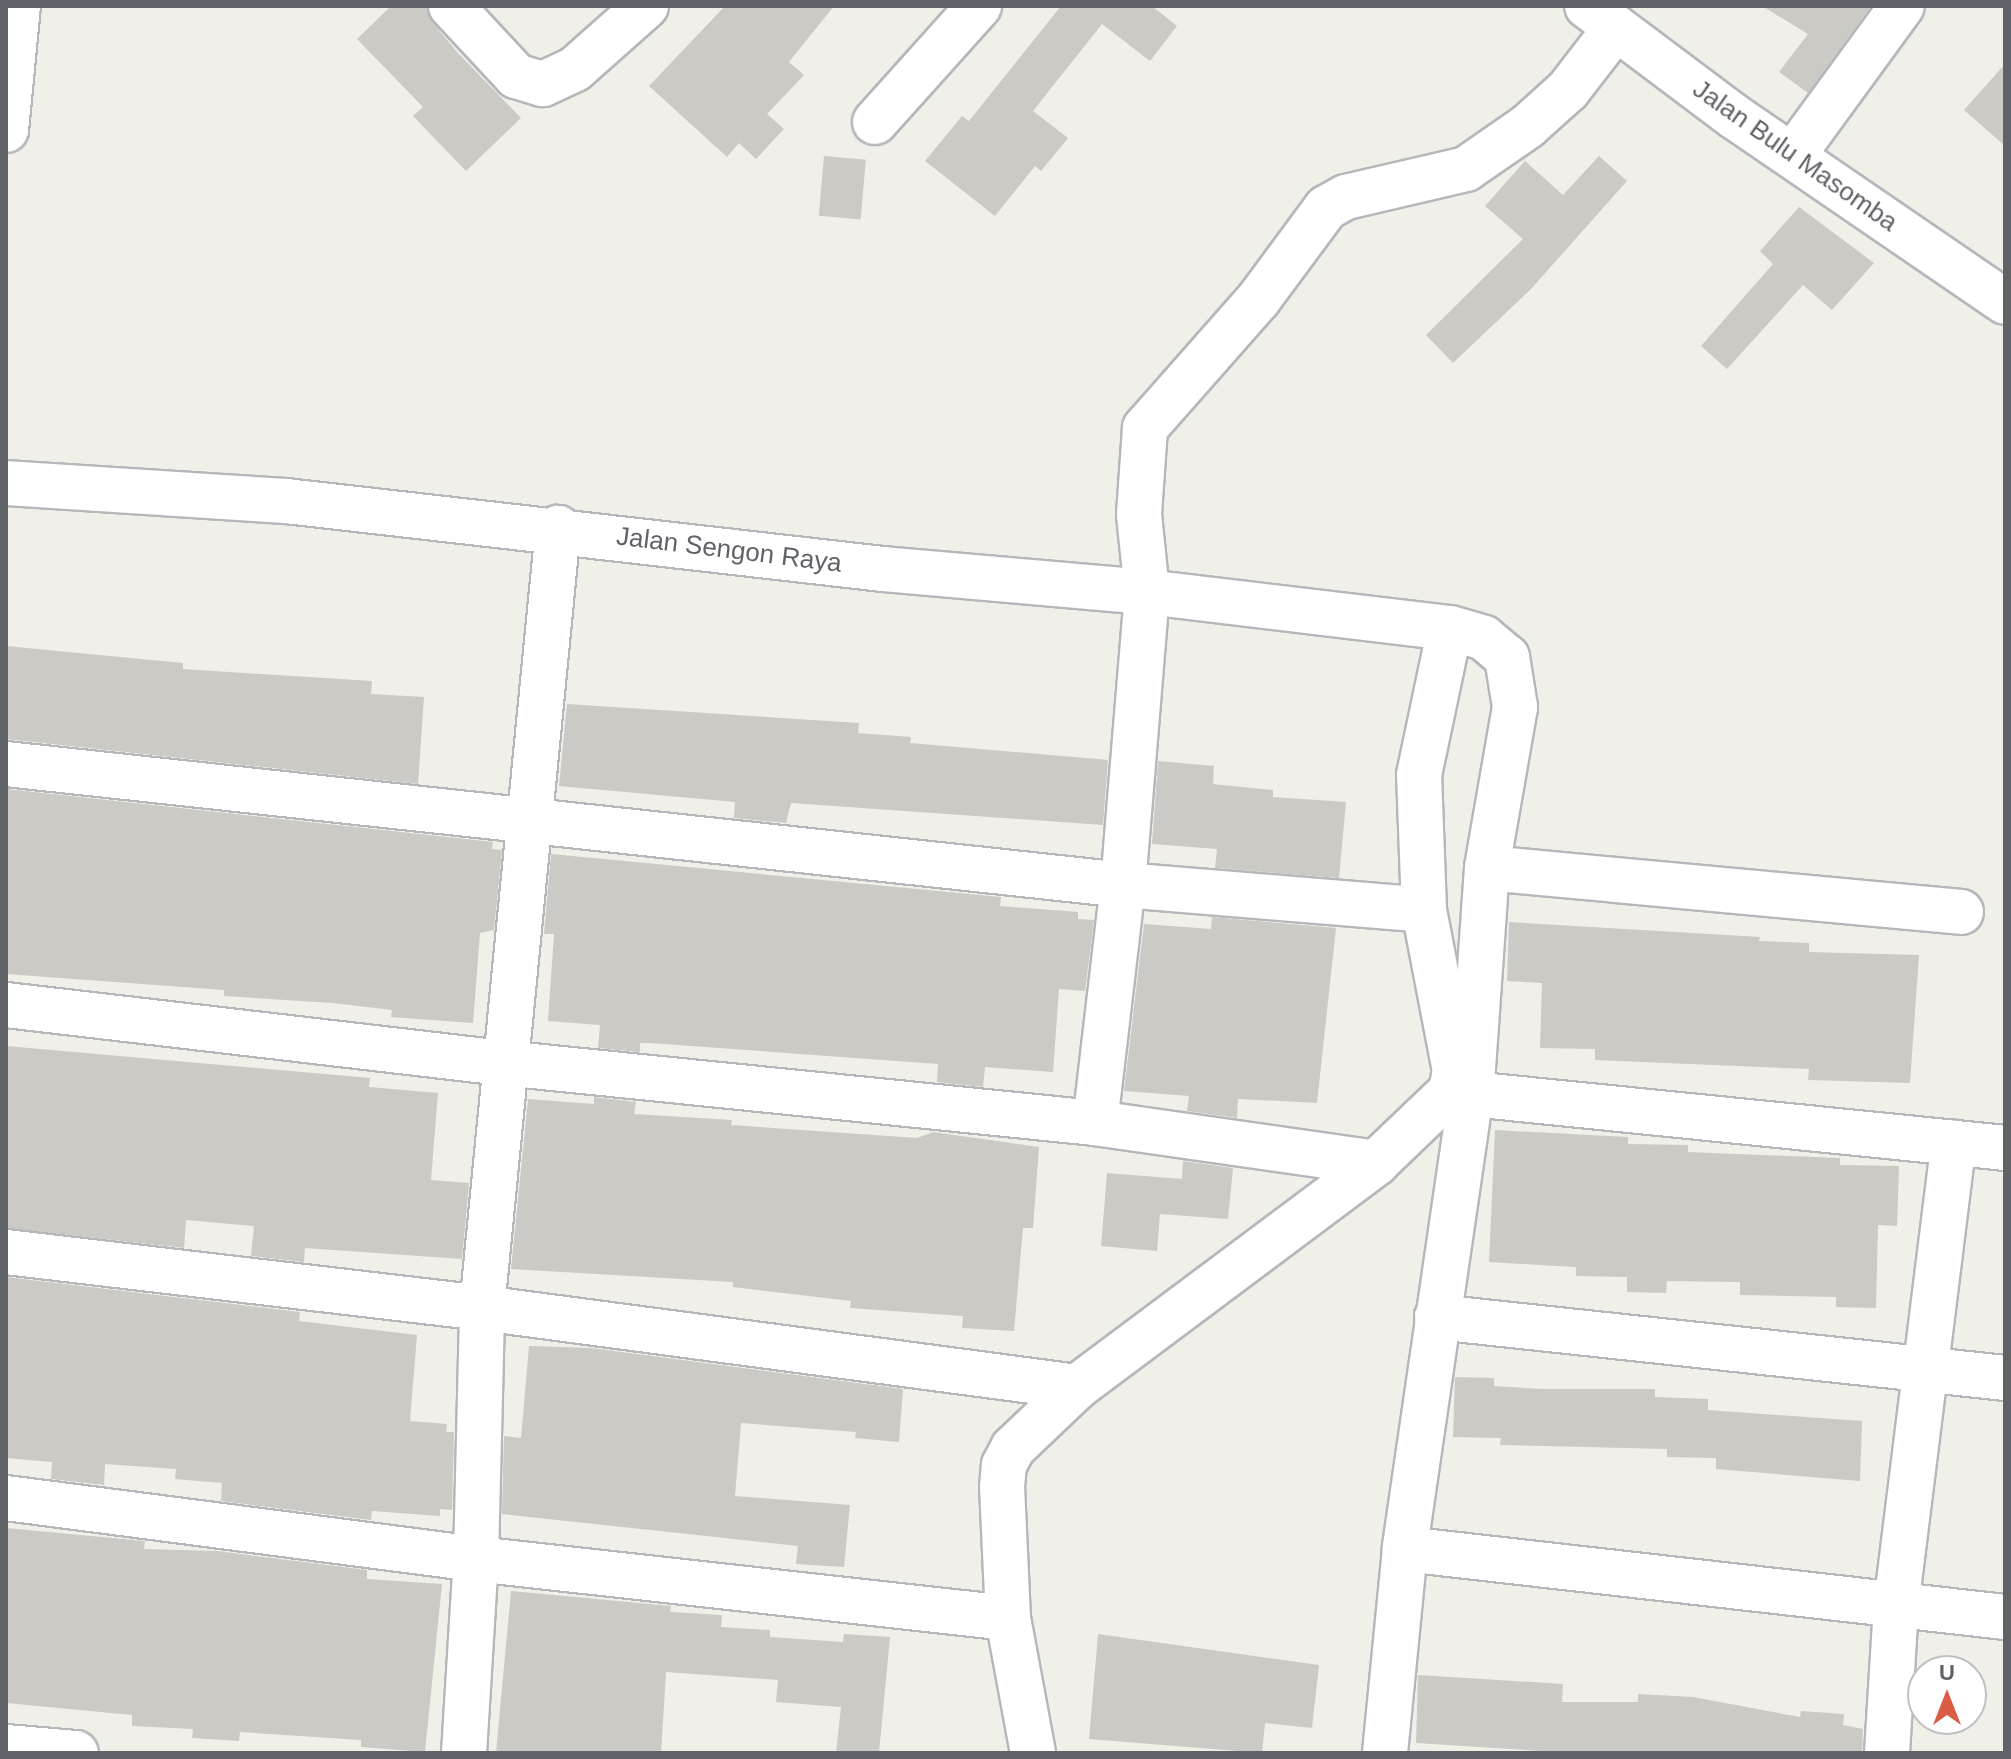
<!DOCTYPE html>
<html>
<head>
<meta charset="utf-8">
<style>
  body { margin:0 }
  #map { position:relative; width:2011px; height:1759px; overflow:hidden; background:#f0efe8; font-family:Helvetica,sans-serif }
  div>[style] { position:absolute }
  .building>* { inset:0; background:#cbcac4; transform-origin:0 0 }
  .roads { filter:drop-shadow(2px 0 #b5b7bb) drop-shadow(-2px 0 #b5b7bb) drop-shadow(0 2px #b5b7bb) drop-shadow(0 -2px #b5b7bb) }
  .minor>* { height:44px; margin:-22px; padding:0 22px; transform-origin:22px; border-radius:22px; background:#fff }
  .tertiary>* { height:44px; margin:-22px; padding:0 22px; transform-origin:22px; border-radius:22px; background:#fff }
  span { translate:-50% -50%; white-space:nowrap; text-align:center; line-height:1.15; -webkit-text-stroke:8px #fff; paint-order:stroke }
  .street-label { font-size:26px; color:#5f6267 }
  .frame { position:absolute; inset:0; border:8px solid #5f6267; pointer-events:none }
  .north { position:absolute; left:1907px; top:1655px; width:80px; height:80px; box-sizing:border-box; background:#fff; border:2px solid #bfc0c2; border-radius:50%; rotate:0deg; font-size:22px; font-weight:700; line-height:32px; text-align:center; color:#5f6267 }
  .north::after { content:''; display:block; margin:auto; width:28px; height:36px; background:#da5c44; clip-path:polygon(50% 0,100% 100%,50% 72%,0 100%) }
</style>
</head>
<body>
<div id="map">
  <div class="building">
    <i style="clip-path:polygon(391px 6px,427px 6px,432px 22px,458px 53px,521px 118px,466px 171px,413px 116px,423px 107px,357px 39px)"></i>
    <i style="clip-path:polygon(725px 6px,834px 6px,789px 62px,804px 75px,767px 114px,784px 129px,756px 159px,739px 143px,727px 157px,649px 86px)"></i>
    <i style="clip-path:polygon(1061px 6px,1152px 6px,1177px 26px,1150px 61px,1102px 24px,1033px 111px,1068px 138px,1041px 171px,1035px 166px,995px 216px,925px 161px,962px 116px,969px 121px)"></i>
    <i style="clip-path:polygon(1762px 6px,1871px 6px,1808px 93px,1779px 72px,1808px 34px)"></i>
    <i style="clip-path:polygon(2005px 64px,2005px 146px,1964px 110px)"></i>
    <i style="left:824px;top:156px;width:42px;height:60px;rotate:5deg"></i>
    <i style="clip-path:polygon(1599px 156px,1627px 181px,1531px 289px,1453px 363px,1426px 335px,1523px 239px,1485px 206px,1525px 161px,1563px 195px)"></i>
    <i style="clip-path:polygon(1799px 207px,1874px 263px,1832px 310px,1803px 285px,1727px 369px,1701px 346px,1773px 264px,1760px 251px)"></i>
    <i style="clip-path:polygon(6px 646px,183px 663px,183px 669px,372px 681px,371px 694px,424px 697px,418px 784px,6px 739px)"></i>
    <i style="clip-path:polygon(567px 704px,859px 723px,858px 733px,911px 737px,910px 743px,1108px 760px,1103px 825px,791px 803px,786px 823px,734px 818px,735px 802px,559px 786px)"></i>
    <i style="clip-path:polygon(1158px 761px,1214px 766px,1213px 784px,1273px 790px,1273px 797px,1346px 802px,1339px 878px,1215px 868px,1217px 849px,1152px 844px)"></i>
    <i style="clip-path:polygon(6px 789px,493px 842px,492px 849px,502px 850px,494px 930px,480px 933px,473px 1023px,391px 1017px,392px 1010px,333px 1003px,224px 996px,224px 990px,6px 974px)"></i>
    <i style="clip-path:polygon(551px 854px,1001px 897px,1000px 906px,1078px 912px,1078px 919px,1094px 920px,1085px 991px,1059px 989px,1053px 1072px,985px 1067px,983px 1087px,937px 1082px,938px 1064px,650px 1043px,640px 1043px,640px 1052px,598px 1048px,600px 1025px,548px 1021px,554px 934px,544px 934px)"></i>
    <i style="clip-path:polygon(1212px 917px,1336px 928px,1317px 1103px,1238px 1099px,1237px 1118px,1187px 1111px,1189px 1096px,1124px 1091px,1144px 924px,1211px 929px)"></i>
    <i style="clip-path:polygon(1509px 922px,1760px 937px,1759px 941px,1809px 943px,1809px 952px,1919px 955px,1910px 1083px,1808px 1080px,1809px 1069px,1595px 1060px,1595px 1049px,1540px 1048px,1542px 983px,1507px 981px)"></i>
    <i style="clip-path:polygon(6px 1046px,370px 1078px,369px 1087px,438px 1093px,431px 1180px,469px 1183px,462px 1259px,305px 1248px,304px 1262px,251px 1256px,254px 1226px,186px 1220px,184px 1248px,6px 1228px)"></i>
    <i style="clip-path:polygon(594px 1097px,636px 1102px,634px 1114px,732px 1120px,731px 1125px,917px 1138px,933px 1132px,1039px 1147px,1033px 1228px,1023px 1228px,1014px 1331px,962px 1328px,963px 1316px,850px 1308px,851px 1301px,733px 1287px,733px 1282px,511px 1269px,528px 1099px,594px 1104px)"></i>
    <i style="clip-path:polygon(1495px 1130px,1628px 1137px,1628px 1144px,1688px 1145px,1688px 1152px,1840px 1158px,1840px 1165px,1899px 1166px,1897px 1226px,1878px 1225px,1876px 1308px,1836px 1307px,1836px 1297px,1740px 1295px,1740px 1282px,1667px 1281px,1666px 1293px,1627px 1292px,1627px 1277px,1576px 1276px,1576px 1267px,1489px 1262px)"></i>
    <i style="clip-path:polygon(1183px 1161px,1233px 1168px,1228px 1219px,1160px 1214px,1157px 1251px,1101px 1246px,1107px 1173px,1182px 1179px)"></i>
    <i style="clip-path:polygon(6px 1277px,300px 1312px,299px 1321px,417px 1335px,410px 1421px,447px 1424px,446px 1432px,454px 1432px,452px 1510px,440px 1509px,440px 1516px,372px 1511px,371px 1520px,221px 1501px,222px 1483px,175px 1479px,176px 1469px,105px 1464px,104px 1485px,51px 1479px,52px 1462px,6px 1458px)"></i>
    <i style="clip-path:polygon(529px 1346px,591px 1348px,903px 1389px,899px 1442px,855px 1438px,856px 1432px,741px 1423px,735px 1496px,850px 1505px,844px 1567px,796px 1564px,798px 1546px,502px 1514px,504px 1436px,521px 1438px)"></i>
    <i style="clip-path:polygon(1455px 1377px,1494px 1378px,1494px 1386px,1542px 1389px,1655px 1389px,1655px 1397px,1708px 1399px,1708px 1410px,1862px 1421px,1860px 1481px,1716px 1469px,1716px 1458px,1667px 1457px,1667px 1449px,1500px 1445px,1501px 1438px,1453px 1437px)"></i>
    <i style="clip-path:polygon(6px 1528px,145px 1541px,144px 1549px,217px 1551px,367px 1570px,367px 1579px,442px 1584px,425px 1752px,361px 1747px,361px 1740px,240px 1732px,239px 1741px,192px 1738px,193px 1729px,132px 1726px,132px 1715px,6px 1703px)"></i>
    <i style="clip-path:polygon(511px 1591px,671px 1606px,670px 1612px,722px 1615px,721px 1627px,770px 1630px,770px 1637px,843px 1642px,844px 1634px,890px 1637px,879px 1753px,836px 1753px,841px 1707px,776px 1702px,778px 1680px,666px 1672px,661px 1753px,496px 1753px)"></i>
    <i style="clip-path:polygon(1098px 1634px,1319px 1665px,1312px 1728px,1265px 1723px,1262px 1753px,1089px 1739px)"></i>
    <i style="clip-path:polygon(1418px 1675px,1563px 1684px,1562px 1702px,1638px 1702px,1638px 1694px,1693px 1697px,1800px 1717px,1801px 1711px,1844px 1714px,1843px 1725px,1863px 1729px,1862px 1753px,1571px 1753px,1416px 1743px)"></i>
  </div>
  <div class="roads">
    <div class="minor">
      <i style="left:451px;top:6px;width:96px;rotate:47.1deg"></i>
      <i style="left:516px;top:76px;width:28px;rotate:17deg"></i>
      <i style="left:543px;top:84px;width:35px;rotate:-25deg"></i>
      <i style="left:575px;top:69px;width:95px;rotate:-41.6deg"></i>
      <i style="left:875px;top:122px;width:156px;rotate:-48.1deg"></i>
      <i style="left:6px;top:130px;width:125px;rotate:-84.5deg"></i>
      <i style="left:1794px;top:154px;width:183px;rotate:-53.9deg"></i>
      <i style="left:6px;top:483px;width:281px;rotate:3.7deg"></i>
      <i style="left:286px;top:501px;width:601px;rotate:6.5deg"></i>
      <i style="left:883px;top:569px;width:265px;rotate:5deg"></i>
      <i style="left:1147px;top:592px;width:305px;rotate:6.8deg"></i>
      <i style="left:1450px;top:628px;width:35px;rotate:16deg"></i>
      <i style="left:1484px;top:638px;width:30px;rotate:40deg"></i>
      <i style="left:1507px;top:657px;width:51px;rotate:80.9deg"></i>
      <i style="left:1515px;top:707px;width:163px;rotate:99.9deg"></i>
      <i style="left:1487px;top:868px;width:227px;rotate:94deg"></i>
      <i style="left:1471px;top:1094px;width:460px;rotate:98.3deg"></i>
      <i style="left:1405px;top:1549px;width:205px;rotate:95.6deg"></i>
      <i style="left:6px;top:764px;width:1124px;rotate:6.18deg"></i>
      <i style="left:1123px;top:885px;width:302px;rotate:4.7deg"></i>
      <i style="left:1487px;top:868px;width:476px;rotate:5.3deg"></i>
      <i style="left:6px;top:1005px;width:500px;rotate:6.66deg"></i>
      <i style="left:503px;top:1063px;width:595px;rotate:5.79deg"></i>
      <i style="left:1095px;top:1123px;width:284px;rotate:8.1deg"></i>
      <i style="left:1471px;top:1094px;width:537px;rotate:5.77deg"></i>
      <i style="left:1095px;top:1123px;width:240px;rotate:-83.3deg"></i>
      <i style="left:1123px;top:885px;width:294px;rotate:-85.3deg"></i>
      <i style="left:1147px;top:592px;width:78px;rotate:-95.9deg"></i>
      <i style="left:1139px;top:514px;width:86px;rotate:-86deg"></i>
      <i style="left:1145px;top:428px;width:171px;rotate:-48.6deg"></i>
      <i style="left:1258px;top:300px;width:114px;rotate:-53.5deg"></i>
      <i style="left:1326px;top:208px;width:23px;rotate:-29deg"></i>
      <i style="left:1346px;top:197px;width:123px;rotate:-13.1deg"></i>
      <i style="left:1466px;top:169px;width:75px;rotate:-34.7deg"></i>
      <i style="left:1528px;top:126px;width:54px;rotate:-42deg"></i>
      <i style="left:1568px;top:90px;width:78px;rotate:-52.3deg"></i>
      <i style="left:6px;top:1252px;width:479px;rotate:6.7deg"></i>
      <i style="left:482px;top:1308px;width:600px;rotate:7.56deg"></i>
      <i style="left:1437px;top:1317px;width:571px;rotate:6.13deg"></i>
      <i style="left:6px;top:1498px;width:474px;rotate:7.4deg"></i>
      <i style="left:476px;top:1559px;width:535px;rotate:6.33deg"></i>
      <i style="left:1405px;top:1549px;width:604px;rotate:6.47deg"></i>
      <i style="left:6px;top:1747px;width:70px;rotate:4.9deg"></i>
      <i style="left:464px;top:1753px;width:194px;rotate:-86.5deg"></i>
      <i style="left:476px;top:1559px;width:251px;rotate:-88.6deg"></i>
      <i style="left:482px;top:1308px;width:784px;rotate:-84.43deg"></i>
      <i style="left:1033px;top:1753px;width:137px;rotate:-100.5deg"></i>
      <i style="left:1008px;top:1618px;width:131px;rotate:-92.6deg"></i>
      <i style="left:1002px;top:1487px;width:22px;rotate:-85deg"></i>
      <i style="left:1004px;top:1465px;width:19px;rotate:-62deg"></i>
      <i style="left:1013px;top:1448px;width:88px;rotate:-43.6deg"></i>
      <i style="left:1077px;top:1387px;width:374px;rotate:-36.8deg"></i>
      <i style="left:1376px;top:1163px;width:104px;rotate:-43.8deg"></i>
      <i style="left:1451px;top:1091px;width:20px;rotate:-79deg"></i>
      <i style="left:1455px;top:1071px;width:164px;rotate:-100.9deg"></i>
      <i style="left:1424px;top:910px;width:135px;rotate:-92.1deg"></i>
      <i style="left:1419px;top:775px;width:150px;rotate:-78.1deg"></i>
      <i style="left:1887px;top:1753px;width:147px;rotate:-86.5deg"></i>
      <i style="left:1896px;top:1606px;width:467px;rotate:-82.9deg"></i>
    </div>
    <div class="tertiary">
      <i style="left:1587px;top:6px;width:185px;rotate:36.9deg"></i>
      <i style="left:1735px;top:117px;width:327px;rotate:34.4deg"></i>
    </div>
  </div>
  <div class="street-label">
    <span style="left:1795px;top:156px;rotate:35deg">Jalan Bulu Masomba</span>
    <span style="left:729px;top:550px;rotate:7deg">Jalan Sengon Raya</span>
  </div>
  <div class="frame"></div>
  <div class="north">U</div>
</div>
</body>
</html>
